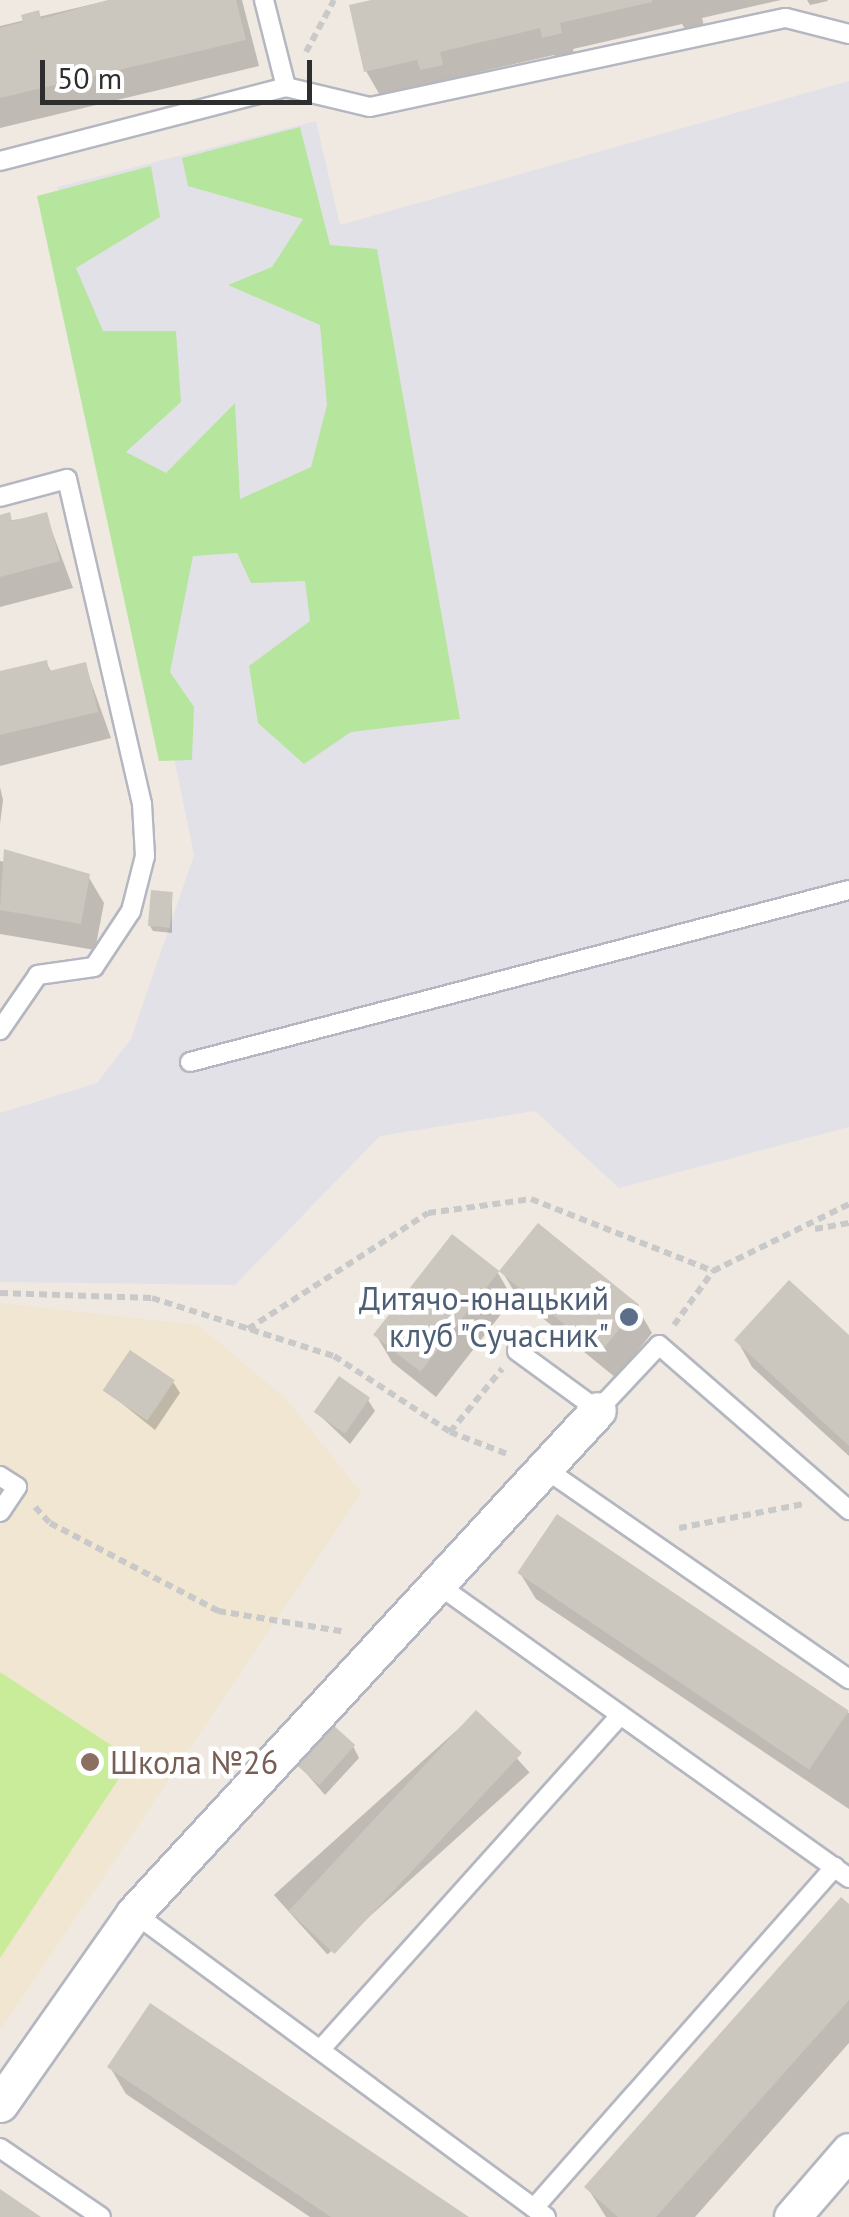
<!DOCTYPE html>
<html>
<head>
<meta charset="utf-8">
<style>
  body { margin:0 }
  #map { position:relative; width:849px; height:2217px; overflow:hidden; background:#efe9e1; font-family:"PT Sans",sans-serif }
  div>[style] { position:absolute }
  .industrial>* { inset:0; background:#e3e1e8 }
  .education>* { inset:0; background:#f0e6d1 }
  .green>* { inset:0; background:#b6e59e }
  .pitch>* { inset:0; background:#c9ec9a }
  .shadow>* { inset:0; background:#0003; transform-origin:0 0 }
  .building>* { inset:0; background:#cbc7bf; transform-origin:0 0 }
  .path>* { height:6px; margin-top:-3px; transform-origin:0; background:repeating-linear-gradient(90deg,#c9c9c9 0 8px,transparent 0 13px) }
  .roads { filter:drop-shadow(2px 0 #b4b7c1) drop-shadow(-2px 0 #b4b7c1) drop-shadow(0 2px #b4b7c1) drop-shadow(0 -2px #b4b7c1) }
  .lane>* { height:18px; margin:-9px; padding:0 9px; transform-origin:9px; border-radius:9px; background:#fff }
  .street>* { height:35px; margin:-17.5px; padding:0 17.5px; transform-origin:17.5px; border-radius:17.5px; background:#fff }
  .dots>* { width:28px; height:28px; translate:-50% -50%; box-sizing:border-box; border:5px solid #fff; border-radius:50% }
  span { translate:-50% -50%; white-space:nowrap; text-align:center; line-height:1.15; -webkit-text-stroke:9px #fff; paint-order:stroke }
  .service-label { font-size:32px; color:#4e5e75 }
  .right { translate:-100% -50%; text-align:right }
  .education-label { font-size:32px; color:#785e54 }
  .left { translate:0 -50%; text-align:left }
  .scale { position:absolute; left:40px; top:60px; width:272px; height:45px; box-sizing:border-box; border:5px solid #2e2e2e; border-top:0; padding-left:12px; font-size:30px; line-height:35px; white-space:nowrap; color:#2e2e2e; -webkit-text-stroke:8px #fff; paint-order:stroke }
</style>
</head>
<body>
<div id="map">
  <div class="industrial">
    <i style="clip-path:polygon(849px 81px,849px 1127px,619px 1188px,535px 1111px,380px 1136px,235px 1285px,0 1282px,0 1113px,97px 1083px,131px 1039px,194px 855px,57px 187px,316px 121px,340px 225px)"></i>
  </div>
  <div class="education">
    <i style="clip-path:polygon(0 1303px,198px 1325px,285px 1398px,361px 1493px,0 2031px)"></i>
  </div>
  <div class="green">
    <i style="clip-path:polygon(300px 127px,330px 245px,377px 249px,460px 719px,351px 732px,304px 764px,258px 723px,249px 666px,310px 621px,305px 581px,251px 583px,237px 553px,193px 556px,170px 672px,194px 707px,192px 760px,159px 761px,37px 196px,151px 166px,160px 217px,76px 268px,103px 331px,176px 331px,181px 402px,126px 452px,166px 473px,235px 403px,240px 499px,311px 467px,327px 405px,320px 325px,228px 285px,272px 267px,303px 219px,188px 186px,182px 158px)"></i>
  </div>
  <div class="pitch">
    <i style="clip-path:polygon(0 1672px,132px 1759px,0 1958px)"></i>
  </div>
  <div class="shadow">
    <i style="clip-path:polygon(110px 0,242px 0,259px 66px,0 128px,0 26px)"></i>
    <i style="clip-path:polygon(382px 0,781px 0,702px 18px,705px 30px,688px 34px,682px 24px,573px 49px,575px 59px,559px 63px,554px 55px,453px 78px,456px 91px,381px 97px,366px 71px)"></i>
    <i style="clip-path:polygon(807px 0,827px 0,828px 1px,810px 5px)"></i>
    <i style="clip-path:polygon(46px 515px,73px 588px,0 607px,0 522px)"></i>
    <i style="clip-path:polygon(46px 662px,52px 673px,85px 665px,111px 738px,0 766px,0 674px)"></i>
    <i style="clip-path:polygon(0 787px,3px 800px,0 824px)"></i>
    <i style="clip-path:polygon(0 861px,88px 876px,104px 903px,95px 950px,0 934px)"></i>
    <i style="clip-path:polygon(172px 894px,172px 933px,153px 931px,150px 926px)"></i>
    <i style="clip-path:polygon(502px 1271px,637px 1307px,652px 1333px,616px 1378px,518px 1298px)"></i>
    <i style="clip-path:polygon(498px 1273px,513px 1299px,436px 1397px,392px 1362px,376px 1335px)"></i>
    <i style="clip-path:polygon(849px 1339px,849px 1456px,752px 1367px,737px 1340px)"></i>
    <i style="clip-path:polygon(173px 1382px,180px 1393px,155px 1430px,105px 1390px)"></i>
    <i style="clip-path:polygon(368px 1400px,375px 1411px,350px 1444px,316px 1412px)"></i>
    <i style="clip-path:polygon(520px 1573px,849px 1713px,849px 1809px,536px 1599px)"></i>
    <i style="left:476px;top:1713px;width:80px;height:272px;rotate:48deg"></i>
    <i style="clip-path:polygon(353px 1746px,359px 1758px,325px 1795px,299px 1765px)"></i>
    <i style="clip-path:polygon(849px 1908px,849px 2043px,695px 2217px,606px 2217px,587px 2187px)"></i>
    <i style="clip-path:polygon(110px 2067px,465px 2217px,310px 2217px,126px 2094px)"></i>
  </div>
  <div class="building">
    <i style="clip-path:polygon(108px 0,236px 0,246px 40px,0 98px,0 28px,23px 22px,21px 15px,39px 10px,41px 19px)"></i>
    <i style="clip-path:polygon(371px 0,652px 0,652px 2px,560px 23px,562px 33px,542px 38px,540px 28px,440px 52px,443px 65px,420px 70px,417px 60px,364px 72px,349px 5px)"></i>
    <i style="clip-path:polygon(10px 512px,12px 521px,47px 512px,60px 561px,0 577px,0 515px)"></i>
    <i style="clip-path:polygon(47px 660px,49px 671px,86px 662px,98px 712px,0 735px,0 671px)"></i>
    <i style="clip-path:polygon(4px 849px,90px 874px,81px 924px,0 910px)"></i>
    <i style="left:151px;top:890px;width:22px;height:36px;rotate:5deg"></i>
    <i style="left:538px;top:1223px;width:130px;height:62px;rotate:39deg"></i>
    <i style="left:452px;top:1234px;width:60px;height:128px;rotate:38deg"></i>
    <i style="clip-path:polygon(789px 1280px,849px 1335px,849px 1446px,734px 1340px)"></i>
    <i style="left:130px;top:1350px;width:54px;height:49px;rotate:34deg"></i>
    <i style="left:339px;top:1376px;width:38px;height:44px;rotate:35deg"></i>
    <i style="left:557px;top:1514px;width:352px;height:71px;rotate:34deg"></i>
    <i style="left:476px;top:1710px;width:63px;height:275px;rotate:43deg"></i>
    <i style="left:333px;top:1725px;width:30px;height:54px;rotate:42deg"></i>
    <i style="clip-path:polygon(841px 1897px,849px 1904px,849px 2000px,656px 2217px,618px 2217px,584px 2187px)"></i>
    <i style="clip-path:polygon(150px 2003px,469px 2217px,331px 2217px,107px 2067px)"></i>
    <i style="clip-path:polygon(0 2189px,41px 2217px,0 2217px)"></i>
  </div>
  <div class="path">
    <i style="left:306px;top:52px;width:59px;rotate:-61.7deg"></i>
    <i style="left:815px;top:1229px;width:35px;rotate:-10deg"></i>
    <i style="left:0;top:1293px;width:152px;rotate:1.9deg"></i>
    <i style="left:152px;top:1298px;width:191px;rotate:17.7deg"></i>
    <i style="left:334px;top:1356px;width:139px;rotate:33.2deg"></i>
    <i style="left:450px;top:1432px;width:82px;rotate:-50.5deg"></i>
    <i style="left:674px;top:1325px;width:67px;rotate:-54.2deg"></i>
    <i style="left:713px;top:1271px;width:152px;rotate:-26.2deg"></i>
    <i style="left:248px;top:1329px;width:214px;rotate:-32.8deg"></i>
    <i style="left:428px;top:1213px;width:104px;rotate:-7.7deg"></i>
    <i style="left:531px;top:1199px;width:196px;rotate:21.6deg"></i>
    <i style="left:450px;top:1432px;width:64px;rotate:21deg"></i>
    <i style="left:35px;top:1507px;width:22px;rotate:47deg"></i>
    <i style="left:50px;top:1523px;width:190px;rotate:27.6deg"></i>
    <i style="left:218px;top:1611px;width:130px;rotate:9.3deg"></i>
    <i style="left:679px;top:1528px;width:127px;rotate:-10.9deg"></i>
  </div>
  <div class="roads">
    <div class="lane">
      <i style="left:286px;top:87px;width:86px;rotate:13.4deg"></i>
      <i style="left:370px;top:107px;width:425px;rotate:-12.1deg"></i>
      <i style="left:786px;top:18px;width:65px;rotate:14.3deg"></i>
      <i style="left:0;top:161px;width:295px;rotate:-14.5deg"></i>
      <i style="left:286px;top:87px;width:90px;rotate:-104.2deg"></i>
      <i style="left:0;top:497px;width:69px;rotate:-15deg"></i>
      <i style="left:67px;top:479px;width:334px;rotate:77deg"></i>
      <i style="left:142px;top:804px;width:52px;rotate:86.7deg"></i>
      <i style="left:145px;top:856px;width:57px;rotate:104.3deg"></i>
      <i style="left:131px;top:911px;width:67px;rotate:123.5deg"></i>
      <i style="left:94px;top:967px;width:57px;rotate:171.9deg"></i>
      <i style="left:38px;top:975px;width:67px;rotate:124.6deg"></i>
      <i style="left:190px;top:1062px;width:681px;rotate:-14.63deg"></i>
      <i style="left:517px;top:1351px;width:100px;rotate:36.1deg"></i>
      <i style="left:598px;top:1410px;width:89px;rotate:-46.8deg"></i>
      <i style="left:659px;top:1345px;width:252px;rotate:41deg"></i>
      <i style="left:544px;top:1468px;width:371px;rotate:34.7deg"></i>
      <i style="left:0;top:1476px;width:20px;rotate:33deg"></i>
      <i style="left:17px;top:1487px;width:30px;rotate:124deg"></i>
      <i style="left:437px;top:1584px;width:506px;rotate:35.51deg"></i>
      <i style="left:134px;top:1913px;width:512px;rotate:36.42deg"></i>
      <i style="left:320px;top:2050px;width:450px;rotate:-48.1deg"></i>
      <i style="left:0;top:2148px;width:122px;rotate:34.3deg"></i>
      <i style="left:534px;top:2208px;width:455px;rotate:-48.6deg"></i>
    </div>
    <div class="street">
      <i style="left:0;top:2104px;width:233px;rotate:-54.9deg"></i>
      <i style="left:134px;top:1913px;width:684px;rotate:-47.31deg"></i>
      <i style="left:792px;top:2217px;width:87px;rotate:-49.2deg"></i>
    </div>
  </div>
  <div class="dots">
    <i style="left:629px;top:1317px;background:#5c6f8a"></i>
    <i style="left:90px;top:1762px;background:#8d6e63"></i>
  </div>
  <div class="service-label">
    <span class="right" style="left:609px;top:1317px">Дитячо-юнацький<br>клуб "Сучасник"</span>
  </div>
  <div class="education-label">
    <span class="left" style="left:110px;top:1762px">Школа №26</span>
  </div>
  <div class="scale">50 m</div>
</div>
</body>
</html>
